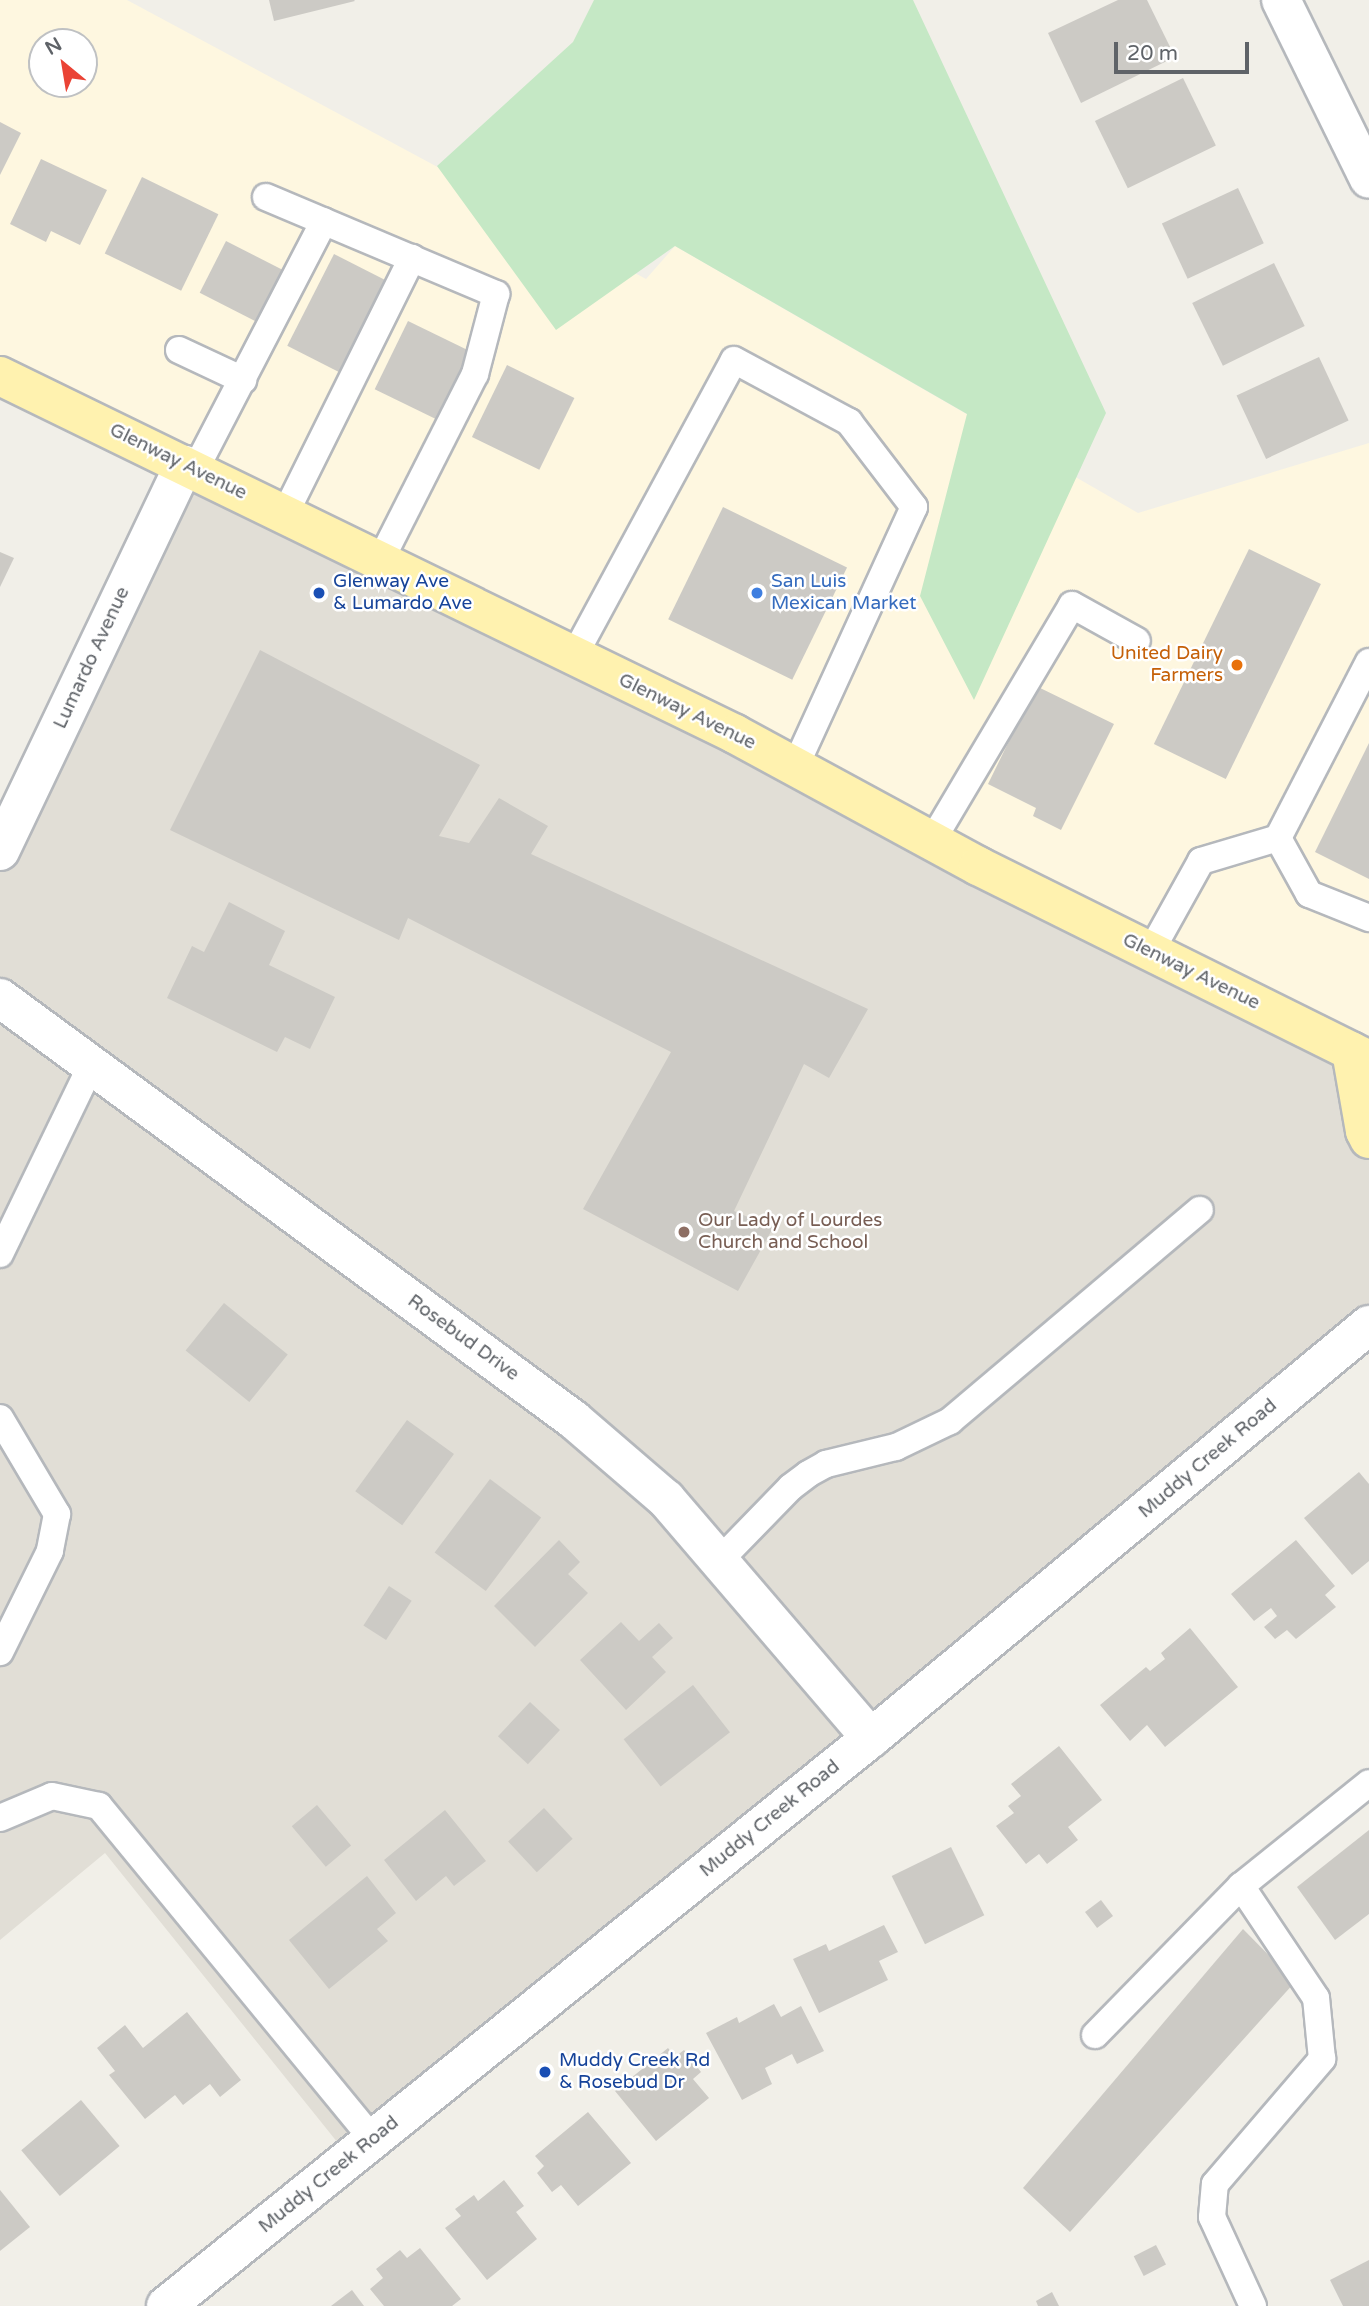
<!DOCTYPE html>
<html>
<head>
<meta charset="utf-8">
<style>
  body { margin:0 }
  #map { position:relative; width:1369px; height:2306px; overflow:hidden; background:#f1efe8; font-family:"Varela Round",sans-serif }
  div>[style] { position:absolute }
  .commercial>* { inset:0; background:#fef7e0 }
  .education>* { inset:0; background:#e1ded6 }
  .green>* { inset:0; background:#c5e8c5 }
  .building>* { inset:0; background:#cccac5; transform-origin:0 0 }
  .roads { filter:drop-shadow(2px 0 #b5b8bc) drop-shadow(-2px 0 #b5b8bc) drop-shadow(0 2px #b5b8bc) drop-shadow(0 -2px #b5b8bc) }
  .lane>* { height:26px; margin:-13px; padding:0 13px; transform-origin:13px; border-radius:13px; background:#fff }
  .street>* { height:38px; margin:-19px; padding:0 19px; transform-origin:19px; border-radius:19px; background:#fff }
  .secondary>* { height:38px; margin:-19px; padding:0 19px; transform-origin:19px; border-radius:19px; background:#fff }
  .primary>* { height:38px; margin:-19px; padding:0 19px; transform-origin:19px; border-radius:19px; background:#fff2af }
  .dots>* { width:19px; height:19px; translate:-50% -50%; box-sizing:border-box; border:4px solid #fff; border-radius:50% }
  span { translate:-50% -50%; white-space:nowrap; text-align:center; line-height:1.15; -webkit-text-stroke:5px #fff; paint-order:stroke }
  .street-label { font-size:19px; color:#5f6368 }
  .transit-label { font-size:19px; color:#164399 }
  .left { translate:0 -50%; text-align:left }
  .shop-label { font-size:19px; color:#366cbe }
  .food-label { font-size:19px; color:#c56008 }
  .right { translate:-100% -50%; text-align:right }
  .education-label { font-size:19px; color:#785e54 }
  .north { position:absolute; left:28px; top:28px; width:70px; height:70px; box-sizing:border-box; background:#fff; border:2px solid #bfc1c3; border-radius:50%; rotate:330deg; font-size:19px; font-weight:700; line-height:28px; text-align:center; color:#5f6368 }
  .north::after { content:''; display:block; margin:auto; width:24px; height:32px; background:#ea4335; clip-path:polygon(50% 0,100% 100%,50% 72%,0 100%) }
  .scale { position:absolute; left:1114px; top:42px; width:135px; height:32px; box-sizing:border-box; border:4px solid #5f6368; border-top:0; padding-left:9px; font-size:21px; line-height:24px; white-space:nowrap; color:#5f6368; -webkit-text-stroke:5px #fff; paint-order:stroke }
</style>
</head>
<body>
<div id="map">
  <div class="commercial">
    <i style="clip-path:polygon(evenodd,0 0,127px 0,646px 279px,675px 246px,1138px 513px,1369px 443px,1369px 1060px,0 376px,0 0,42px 42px,84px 42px,84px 84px,42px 84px,42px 42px)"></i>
  </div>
  <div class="education">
    <i style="clip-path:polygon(184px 465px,1351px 1051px,1369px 1139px,1369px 1325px,350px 2158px,105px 1853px,0 1940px,0 851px)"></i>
  </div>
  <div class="green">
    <i style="clip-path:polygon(594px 0,913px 0,1106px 413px,974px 700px,920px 596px,967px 414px,675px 246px,556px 330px,437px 166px,573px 42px)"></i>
  </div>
  <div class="building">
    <i style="clip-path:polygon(269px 0,354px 0,355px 1px,274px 21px)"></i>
    <i style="clip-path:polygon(1118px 0,1147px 0,1175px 57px,1081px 103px,1048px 33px)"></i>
    <i style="left:1183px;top:78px;width:75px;height:98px;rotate:64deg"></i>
    <i style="clip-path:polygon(0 122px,21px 133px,0 175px)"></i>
    <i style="clip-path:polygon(41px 159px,107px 190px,80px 245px,51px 231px,46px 242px,10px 224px)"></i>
    <i style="left:142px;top:177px;width:85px;height:85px;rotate:26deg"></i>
    <i style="left:1238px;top:188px;width:61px;height:84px;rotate:65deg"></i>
    <i style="left:226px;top:241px;width:71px;height:58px;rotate:27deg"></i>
    <i style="left:334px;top:254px;width:64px;height:103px;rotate:27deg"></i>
    <i style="left:1274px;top:263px;width:70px;height:91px;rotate:64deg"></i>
    <i style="left:408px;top:321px;width:72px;height:76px;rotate:26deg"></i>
    <i style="left:1319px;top:357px;width:70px;height:91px;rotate:65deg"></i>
    <i style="left:507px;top:365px;width:75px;height:80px;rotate:26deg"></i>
    <i style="left:723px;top:507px;width:138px;height:125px;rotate:26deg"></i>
    <i style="left:1249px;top:549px;width:80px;height:217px;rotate:26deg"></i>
    <i style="clip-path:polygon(0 552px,14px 558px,0 587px)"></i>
    <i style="clip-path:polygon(260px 650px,480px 765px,439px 836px,469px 843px,499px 798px,548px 826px,531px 854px,868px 1009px,829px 1078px,804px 1064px,734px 1211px,773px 1228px,738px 1291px,583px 1209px,671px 1052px,408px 918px,399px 940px,170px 830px)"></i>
    <i style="clip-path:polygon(1036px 686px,1114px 724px,1061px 830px,1033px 816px,1036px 808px,988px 784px)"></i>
    <i style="clip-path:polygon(1369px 743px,1369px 879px,1315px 852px)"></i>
    <i style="clip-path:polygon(229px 902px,285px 931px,269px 965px,335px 997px,310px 1049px,285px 1037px,277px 1052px,167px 998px,192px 946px,204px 952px)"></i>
    <i style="left:224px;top:1303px;width:82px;height:61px;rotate:39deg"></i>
    <i style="left:407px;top:1420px;width:58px;height:88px;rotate:36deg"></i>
    <i style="clip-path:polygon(1359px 1472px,1369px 1484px,1369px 1561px,1352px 1575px,1304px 1518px)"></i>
    <i style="left:490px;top:1479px;width:64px;height:92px;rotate:37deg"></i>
    <i style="clip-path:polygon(559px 1540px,580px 1562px,568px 1574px,588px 1593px,535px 1647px,494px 1606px)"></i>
    <i style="clip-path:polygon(1296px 1540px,1335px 1586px,1325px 1595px,1336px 1607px,1296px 1639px,1287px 1630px,1275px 1639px,1264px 1627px,1277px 1616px,1271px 1608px,1254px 1621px,1231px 1594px)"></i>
    <i style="left:389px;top:1586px;width:27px;height:47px;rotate:33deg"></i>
    <i style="clip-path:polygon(621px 1622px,639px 1641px,659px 1623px,673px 1638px,652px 1657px,666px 1672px,626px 1710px,580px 1660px)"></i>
    <i style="clip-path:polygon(1190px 1628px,1238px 1687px,1165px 1747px,1147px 1725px,1130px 1741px,1100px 1705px,1146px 1667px,1150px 1671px,1165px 1659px,1161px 1653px)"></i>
    <i style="left:693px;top:1685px;width:60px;height:88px;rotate:52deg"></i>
    <i style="left:530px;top:1702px;width:41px;height:47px;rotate:43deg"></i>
    <i style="clip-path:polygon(1059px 1746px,1102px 1800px,1068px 1827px,1078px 1840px,1047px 1864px,1039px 1854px,1026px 1864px,996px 1826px,1014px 1813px,1008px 1806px,1021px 1796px,1011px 1784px)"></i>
    <i style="left:317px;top:1805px;width:53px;height:33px;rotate:50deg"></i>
    <i style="left:544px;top:1808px;width:42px;height:49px;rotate:47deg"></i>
    <i style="clip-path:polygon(445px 1810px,486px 1861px,454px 1886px,446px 1876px,416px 1901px,384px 1860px)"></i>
    <i style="clip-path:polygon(1369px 1830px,1369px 1914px,1335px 1940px,1297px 1887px)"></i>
    <i style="left:951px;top:1847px;width:76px;height:66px;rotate:64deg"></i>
    <i style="clip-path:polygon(367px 1876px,396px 1913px,377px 1929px,388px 1941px,329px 1989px,289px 1940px)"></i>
    <i style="left:1101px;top:1900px;width:20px;height:20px;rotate:53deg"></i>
    <i style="clip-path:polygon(884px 1925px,898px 1952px,879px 1961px,888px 1980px,819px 2013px,793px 1959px,826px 1944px,829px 1951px)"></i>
    <i style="clip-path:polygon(1243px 1929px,1295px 1982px,1070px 2232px,1023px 2188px)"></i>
    <i style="clip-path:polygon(774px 2004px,781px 2017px,801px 2006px,824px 2051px,797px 2064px,792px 2054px,765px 2068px,772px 2084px,742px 2100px,706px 2033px,737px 2017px,739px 2023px)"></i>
    <i style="clip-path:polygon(187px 2012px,241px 2080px,220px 2097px,210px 2084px,183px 2105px,175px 2095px,145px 2119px,109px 2075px,115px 2071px,97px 2048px,125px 2025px,143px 2048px)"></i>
    <i style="clip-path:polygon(668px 2048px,675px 2057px,684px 2050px,701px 2072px,693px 2079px,709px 2098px,656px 2141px,615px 2091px)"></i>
    <i style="left:81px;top:2100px;width:60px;height:78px;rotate:50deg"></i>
    <i style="clip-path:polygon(588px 2112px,631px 2163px,578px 2206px,561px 2185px,552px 2192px,537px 2173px,544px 2166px,535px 2156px)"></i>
    <i style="clip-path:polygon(504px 2180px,524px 2206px,516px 2212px,537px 2239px,487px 2280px,445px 2228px,461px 2216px,455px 2209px,474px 2195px,478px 2201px)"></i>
    <i style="clip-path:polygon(0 2190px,30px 2227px,0 2251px)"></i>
    <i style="left:1156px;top:2245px;width:22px;height:25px;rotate:63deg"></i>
    <i style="clip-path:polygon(420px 2248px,461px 2299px,452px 2306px,384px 2306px,370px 2289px,383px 2278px,376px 2269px,400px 2250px,407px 2258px)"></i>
    <i style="clip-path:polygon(1369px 2260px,1369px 2306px,1343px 2306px,1330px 2280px)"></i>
    <i style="clip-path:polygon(352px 2290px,364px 2306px,331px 2306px)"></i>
    <i style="clip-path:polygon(1052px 2292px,1059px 2306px,1038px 2306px,1036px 2301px)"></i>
  </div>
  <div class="roads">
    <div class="lane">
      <i style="left:266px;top:197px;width:250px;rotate:22.9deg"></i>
      <i style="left:496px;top:294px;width:83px;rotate:104.7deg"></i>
      <i style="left:475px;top:374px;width:210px;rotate:116.9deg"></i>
      <i style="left:179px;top:350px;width:71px;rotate:25.1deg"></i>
      <i style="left:195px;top:470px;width:280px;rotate:-62.6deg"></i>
      <i style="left:285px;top:514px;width:286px;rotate:-63.6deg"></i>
      <i style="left:574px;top:656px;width:336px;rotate:-61.6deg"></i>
      <i style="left:734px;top:360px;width:131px;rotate:28.3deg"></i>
      <i style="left:849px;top:422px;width:107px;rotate:52.6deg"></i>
      <i style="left:914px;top:507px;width:286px;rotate:114.6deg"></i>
      <i style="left:1278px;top:838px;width:64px;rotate:61deg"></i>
      <i style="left:1309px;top:894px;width:65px;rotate:21.8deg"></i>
      <i style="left:932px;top:841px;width:274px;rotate:-59.3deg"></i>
      <i style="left:1072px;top:605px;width:74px;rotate:29deg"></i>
      <i style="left:1151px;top:951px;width:103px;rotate:-60.9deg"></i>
      <i style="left:1201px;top:861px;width:80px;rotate:-16.6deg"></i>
      <i style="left:1278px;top:838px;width:198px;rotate:-62.7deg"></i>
      <i style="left:0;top:1254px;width:209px;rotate:-64.2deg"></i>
      <i style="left:0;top:1418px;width:112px;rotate:59.3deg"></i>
      <i style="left:57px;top:1514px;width:38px;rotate:101deg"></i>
      <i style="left:50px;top:1551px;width:113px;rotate:116.3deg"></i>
      <i style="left:719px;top:1561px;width:103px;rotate:-45.8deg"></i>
      <i style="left:791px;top:1487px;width:21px;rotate:-37deg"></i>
      <i style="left:808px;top:1474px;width:21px;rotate:-29deg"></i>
      <i style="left:826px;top:1464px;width:72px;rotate:-13.7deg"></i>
      <i style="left:896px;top:1447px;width:60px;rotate:-25.7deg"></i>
      <i style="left:950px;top:1421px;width:327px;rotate:-40.2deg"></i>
      <i style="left:0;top:1818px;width:56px;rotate:-22.9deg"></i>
      <i style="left:52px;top:1796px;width:48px;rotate:12deg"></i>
      <i style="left:99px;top:1806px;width:432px;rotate:50.6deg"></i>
      <i style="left:1095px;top:2035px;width:209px;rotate:-45.6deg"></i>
      <i style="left:1253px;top:2306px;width:98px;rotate:-114.7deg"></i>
      <i style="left:1212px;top:2217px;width:33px;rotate:-85deg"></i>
      <i style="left:1215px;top:2184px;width:165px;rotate:-49.4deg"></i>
      <i style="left:1322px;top:2059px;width:61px;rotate:-95.6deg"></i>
      <i style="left:1316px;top:1998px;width:135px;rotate:-123.8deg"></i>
      <i style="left:1241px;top:1886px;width:164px;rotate:-38.8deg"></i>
    </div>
    <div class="street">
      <i style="left:0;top:851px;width:428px;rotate:-64.5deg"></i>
      <i style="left:0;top:998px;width:712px;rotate:36.32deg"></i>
      <i style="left:574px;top:1420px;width:121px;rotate:40.7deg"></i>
      <i style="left:666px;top:1499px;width:315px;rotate:49.4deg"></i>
    </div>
    <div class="secondary">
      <i style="left:1281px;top:0;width:199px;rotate:63.8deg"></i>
      <i style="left:166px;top:2306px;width:905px;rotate:-38.86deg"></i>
      <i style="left:871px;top:1738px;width:647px;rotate:-39.67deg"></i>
    </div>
    <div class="primary">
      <i style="left:0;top:376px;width:818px;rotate:25.97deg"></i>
      <i style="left:735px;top:734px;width:277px;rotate:28.5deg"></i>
      <i style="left:978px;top:866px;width:436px;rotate:26.4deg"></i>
      <i style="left:1351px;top:1051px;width:81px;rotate:80.1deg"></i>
      <i style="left:1365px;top:1131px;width:9px;rotate:63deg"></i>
    </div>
  </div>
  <div class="dots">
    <i style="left:319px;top:593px;background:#1a4fb4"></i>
    <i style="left:757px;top:593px;background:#3f7fe0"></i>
    <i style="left:1237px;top:665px;background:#e8710a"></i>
    <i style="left:684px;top:1232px;background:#8d6e63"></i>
    <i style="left:545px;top:2072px;background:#1a4fb4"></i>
  </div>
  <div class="street-label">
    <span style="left:178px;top:462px;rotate:26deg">Glenway Avenue</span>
    <span style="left:92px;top:658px;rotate:-65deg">Lumardo Avenue</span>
    <span style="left:687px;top:712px;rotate:26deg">Glenway Avenue</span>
    <span style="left:1191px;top:972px;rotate:26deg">Glenway Avenue</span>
    <span style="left:463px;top:1338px;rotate:36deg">Rosebud Drive</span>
    <span style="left:1208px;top:1459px;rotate:-40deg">Muddy Creek Road</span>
    <span style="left:770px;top:1819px;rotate:-39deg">Muddy Creek Road</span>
    <span style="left:329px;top:2175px;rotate:-39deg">Muddy Creek Road</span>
  </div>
  <div class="transit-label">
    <span class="left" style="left:333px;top:593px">Glenway Ave<br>&amp; Lumardo Ave</span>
    <span class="left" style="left:559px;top:2072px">Muddy Creek Rd<br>&amp; Rosebud Dr</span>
  </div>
  <div class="shop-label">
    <span class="left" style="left:771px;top:593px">San Luis<br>Mexican Market</span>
  </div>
  <div class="food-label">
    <span class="right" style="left:1223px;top:665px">United Dairy<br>Farmers</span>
  </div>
  <div class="education-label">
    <span class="left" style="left:698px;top:1232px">Our Lady of Lourdes<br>Church and School</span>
  </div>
  <div class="north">N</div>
  <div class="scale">20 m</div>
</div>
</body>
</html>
